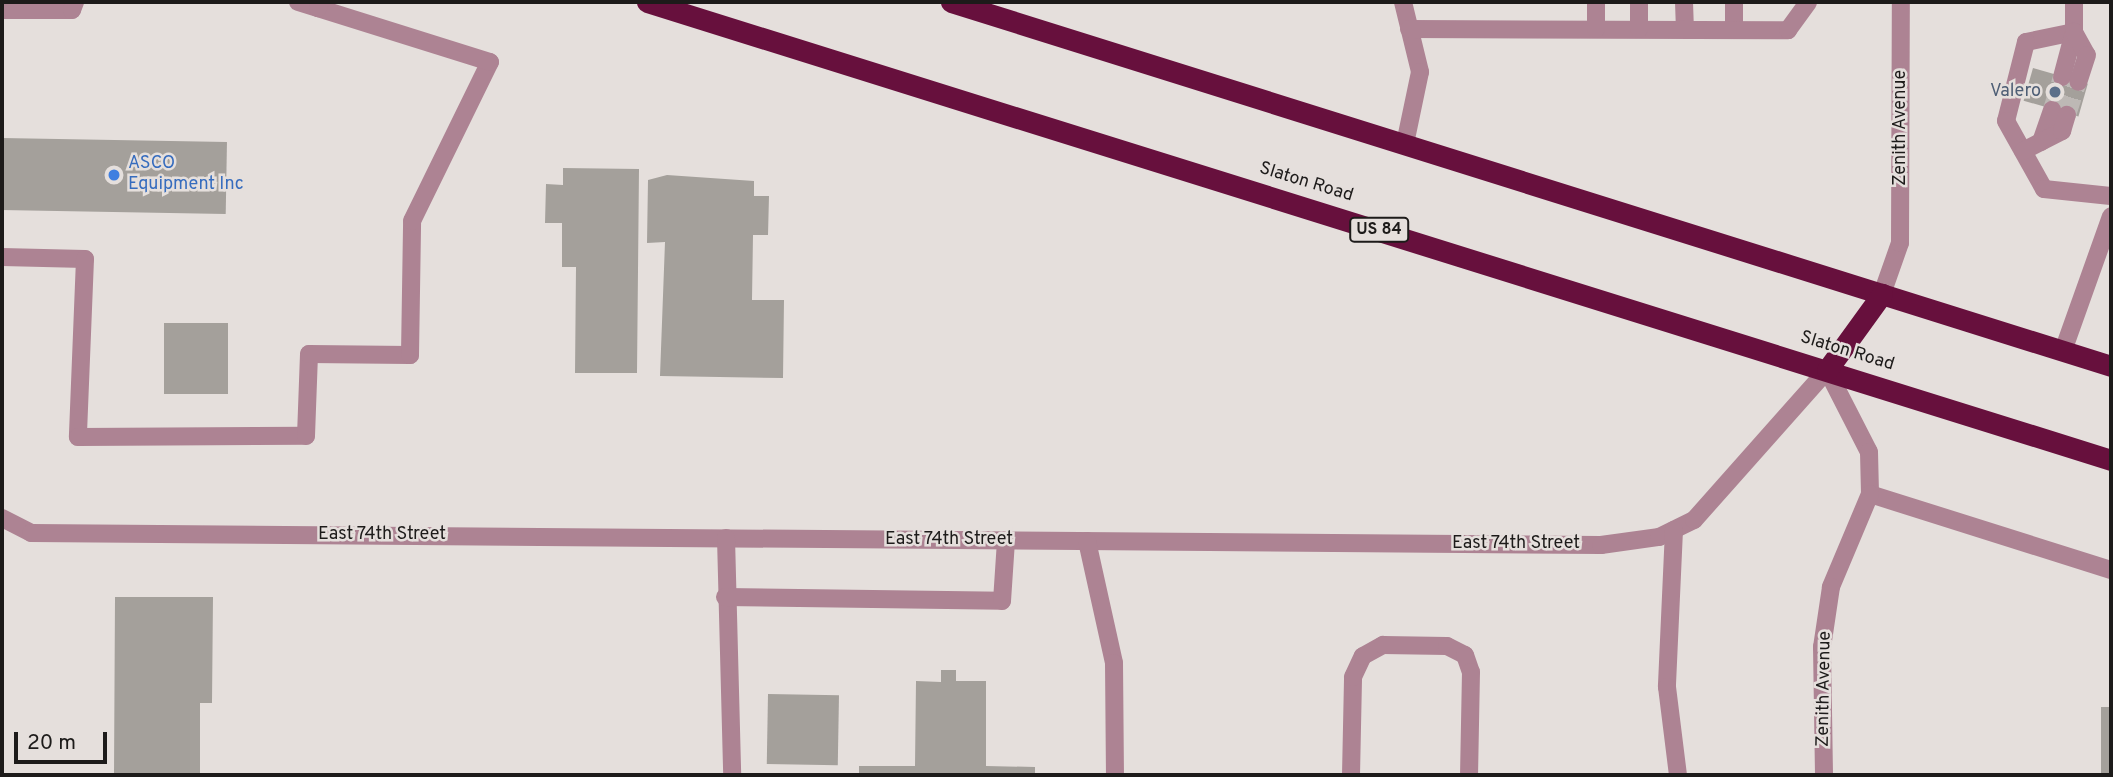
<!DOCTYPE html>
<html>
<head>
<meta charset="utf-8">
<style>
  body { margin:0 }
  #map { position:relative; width:2113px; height:777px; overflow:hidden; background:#e5dfdc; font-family:Overpass,sans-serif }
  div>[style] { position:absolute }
  .building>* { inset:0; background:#a4a09b; transform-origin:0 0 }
  .minor-tunnel>* { height:18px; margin-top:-9px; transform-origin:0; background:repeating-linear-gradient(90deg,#bdb8b5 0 18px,transparent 0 27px) }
  .minor>* { height:18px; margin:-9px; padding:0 9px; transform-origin:9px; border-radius:9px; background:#ad8393 }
  .highway>* { height:21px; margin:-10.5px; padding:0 10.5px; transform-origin:10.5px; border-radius:10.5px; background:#67103d }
  .dots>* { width:19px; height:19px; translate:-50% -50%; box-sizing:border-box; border:4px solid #e5dfdc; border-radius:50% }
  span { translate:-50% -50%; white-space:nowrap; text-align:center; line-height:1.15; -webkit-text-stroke:5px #e5dfdc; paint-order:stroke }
  .shield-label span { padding:2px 5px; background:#e5dfdc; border:2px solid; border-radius:5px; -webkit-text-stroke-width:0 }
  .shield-label { font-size:16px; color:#1d1b1a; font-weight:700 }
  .service-label { font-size:18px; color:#4e5e75 }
  .right { translate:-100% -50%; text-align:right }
  .street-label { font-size:18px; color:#1d1b1a }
  .shop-label { font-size:18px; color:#366cbe }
  .left { translate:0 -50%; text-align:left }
  .frame { position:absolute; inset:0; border:4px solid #1d1b1a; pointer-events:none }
  .scale { position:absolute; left:14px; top:732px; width:93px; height:32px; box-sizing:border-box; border:4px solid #1d1b1a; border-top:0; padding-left:9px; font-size:21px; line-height:24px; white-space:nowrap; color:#1d1b1a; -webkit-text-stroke:5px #e5dfdc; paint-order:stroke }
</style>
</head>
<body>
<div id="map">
  <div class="building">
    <i style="left:2033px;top:68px;width:57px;height:34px;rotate:16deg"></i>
    <i style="left:2px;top:138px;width:225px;height:72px;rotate:1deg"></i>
    <i style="clip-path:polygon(563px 168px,639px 169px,637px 373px,575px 373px,576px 267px,562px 267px,562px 223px,545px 223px,546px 184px,563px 185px)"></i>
    <i style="clip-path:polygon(667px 175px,754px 181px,754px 196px,769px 196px,768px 235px,753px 235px,752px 300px,784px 300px,783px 378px,660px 376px,665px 242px,647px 243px,648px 180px)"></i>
    <i style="left:164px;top:323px;width:64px;height:71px"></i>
    <i style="clip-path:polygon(115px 597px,213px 597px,212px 703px,200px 703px,200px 775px,114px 775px)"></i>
    <i style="clip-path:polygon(941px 670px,956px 670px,956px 681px,986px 681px,986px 766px,1035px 767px,1035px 775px,859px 775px,859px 766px,915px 766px,916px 681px,941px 682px)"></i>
    <i style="left:768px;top:694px;width:71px;height:70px;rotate:1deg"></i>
    <i style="left:2101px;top:707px;width:10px;height:68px"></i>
  </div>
  <div class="minor-tunnel">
    <i style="left:2052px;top:110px;width:34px;rotate:-73deg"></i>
    <i style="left:2067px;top:115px;width:35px;rotate:-72deg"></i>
  </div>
  <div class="minor">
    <i style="left:298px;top:2px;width:21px;rotate:17deg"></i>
    <i style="left:1403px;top:2px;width:72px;rotate:76.3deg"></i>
    <i style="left:1420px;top:72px;width:74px;rotate:101.8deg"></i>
    <i style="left:1684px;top:2px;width:27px;rotate:88deg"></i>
    <i style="left:1734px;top:2px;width:27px;rotate:90deg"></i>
    <i style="left:2074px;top:2px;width:30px;rotate:90deg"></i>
    <i style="left:2074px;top:32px;width:49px;rotate:168.2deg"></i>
    <i style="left:2026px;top:42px;width:81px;rotate:104.2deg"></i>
    <i style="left:2006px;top:121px;width:78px;rotate:60.8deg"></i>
    <i style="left:2044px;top:189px;width:67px;rotate:6deg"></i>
    <i style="left:2px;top:10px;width:70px"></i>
    <i style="left:72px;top:10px;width:9px;rotate:-69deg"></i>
    <i style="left:1409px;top:29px;width:379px;rotate:0.2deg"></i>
    <i style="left:1788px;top:30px;width:34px;rotate:-54deg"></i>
    <i style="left:1596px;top:29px;width:27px;rotate:-90deg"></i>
    <i style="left:1639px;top:29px;width:27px;rotate:-90deg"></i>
    <i style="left:2062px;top:77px;width:47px;rotate:-75.1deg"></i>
    <i style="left:2074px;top:32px;width:26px;rotate:61deg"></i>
    <i style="left:2087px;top:55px;width:28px;rotate:108deg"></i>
    <i style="left:2041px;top:142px;width:34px;rotate:-71deg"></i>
    <i style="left:2023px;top:151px;width:44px;rotate:-27.1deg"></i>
    <i style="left:2062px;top:131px;width:17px;rotate:-73deg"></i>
    <i style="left:2px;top:257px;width:83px;rotate:1.4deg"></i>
    <i style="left:85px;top:259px;width:178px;rotate:92.3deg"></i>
    <i style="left:78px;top:437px;width:228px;rotate:-0.3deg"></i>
    <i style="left:306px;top:436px;width:82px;rotate:-87.9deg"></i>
    <i style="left:309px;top:354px;width:101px;rotate:0.6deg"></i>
    <i style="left:410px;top:355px;width:134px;rotate:-89.1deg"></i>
    <i style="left:412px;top:221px;width:177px;rotate:-63.9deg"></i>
    <i style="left:490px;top:62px;width:180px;rotate:-162.6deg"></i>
    <i style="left:318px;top:8px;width:6px;rotate:-72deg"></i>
    <i style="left:1882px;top:294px;width:54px;rotate:-70.6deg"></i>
    <i style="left:1900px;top:243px;width:241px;rotate:-89.8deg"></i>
    <i style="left:2063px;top:351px;width:143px;rotate:-70.4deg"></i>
    <i style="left:1870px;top:494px;width:253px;rotate:17.5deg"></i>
    <i style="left:2px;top:518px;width:33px;rotate:27deg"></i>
    <i style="left:31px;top:533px;width:1570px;rotate:0.44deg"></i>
    <i style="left:1601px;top:545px;width:59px;rotate:-7.9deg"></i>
    <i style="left:1659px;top:537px;width:39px;rotate:-26deg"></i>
    <i style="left:1694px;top:520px;width:200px;rotate:-48.4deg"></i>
    <i style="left:1827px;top:370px;width:92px;rotate:62.9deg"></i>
    <i style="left:1869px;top:452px;width:42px;rotate:88.6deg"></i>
    <i style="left:1870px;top:494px;width:101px;rotate:112.8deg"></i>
    <i style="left:1831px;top:587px;width:61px;rotate:98.5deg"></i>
    <i style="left:1822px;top:647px;width:128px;rotate:89.1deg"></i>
    <i style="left:1674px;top:530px;width:157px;rotate:92.6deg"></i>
    <i style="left:1667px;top:687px;width:89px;rotate:82.9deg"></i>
    <i style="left:726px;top:538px;width:237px;rotate:88.5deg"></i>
    <i style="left:1087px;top:541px;width:125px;rotate:77.5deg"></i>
    <i style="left:1114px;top:663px;width:112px;rotate:89.5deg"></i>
    <i style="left:725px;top:597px;width:277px;rotate:0.8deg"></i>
    <i style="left:1002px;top:601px;width:61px;rotate:-86.2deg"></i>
    <i style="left:1351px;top:775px;width:98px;rotate:-88.8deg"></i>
    <i style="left:1353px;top:677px;width:23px;rotate:-65deg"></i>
    <i style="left:1363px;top:656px;width:23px;rotate:-29deg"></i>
    <i style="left:1383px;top:645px;width:64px;rotate:0.9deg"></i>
    <i style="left:1447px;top:646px;width:20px;rotate:27deg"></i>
    <i style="left:1465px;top:655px;width:18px;rotate:71deg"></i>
    <i style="left:1471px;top:672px;width:103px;rotate:91.1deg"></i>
  </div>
  <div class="highway">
    <i style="left:647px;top:2px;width:1534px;rotate:17.37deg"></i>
    <i style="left:951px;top:2px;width:1216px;rotate:17.42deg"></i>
    <i style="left:1827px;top:370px;width:94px;rotate:-54.1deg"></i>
  </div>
  <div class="dots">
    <i style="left:2055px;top:92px;background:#5c6f8a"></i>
    <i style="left:114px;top:175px;background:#3f7fe0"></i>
  </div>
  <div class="shield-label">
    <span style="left:1379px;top:230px">US 84</span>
  </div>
  <div class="service-label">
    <span class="right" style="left:2041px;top:92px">Valero</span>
  </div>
  <div class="street-label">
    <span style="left:1901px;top:128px;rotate:-90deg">Zenith Avenue</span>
    <span style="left:1306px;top:183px;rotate:17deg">Slaton Road</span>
    <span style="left:1847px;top:352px;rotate:17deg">Slaton Road</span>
    <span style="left:382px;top:535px">East 74th Street</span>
    <span style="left:949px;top:540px">East 74th Street</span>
    <span style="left:1516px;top:544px">East 74th Street</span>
    <span style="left:1825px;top:689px;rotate:-89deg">Zenith Avenue</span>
  </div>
  <div class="shop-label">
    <span class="left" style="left:128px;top:175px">ASCO<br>Equipment Inc</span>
  </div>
  <div class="frame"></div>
  <div class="scale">20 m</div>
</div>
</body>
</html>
